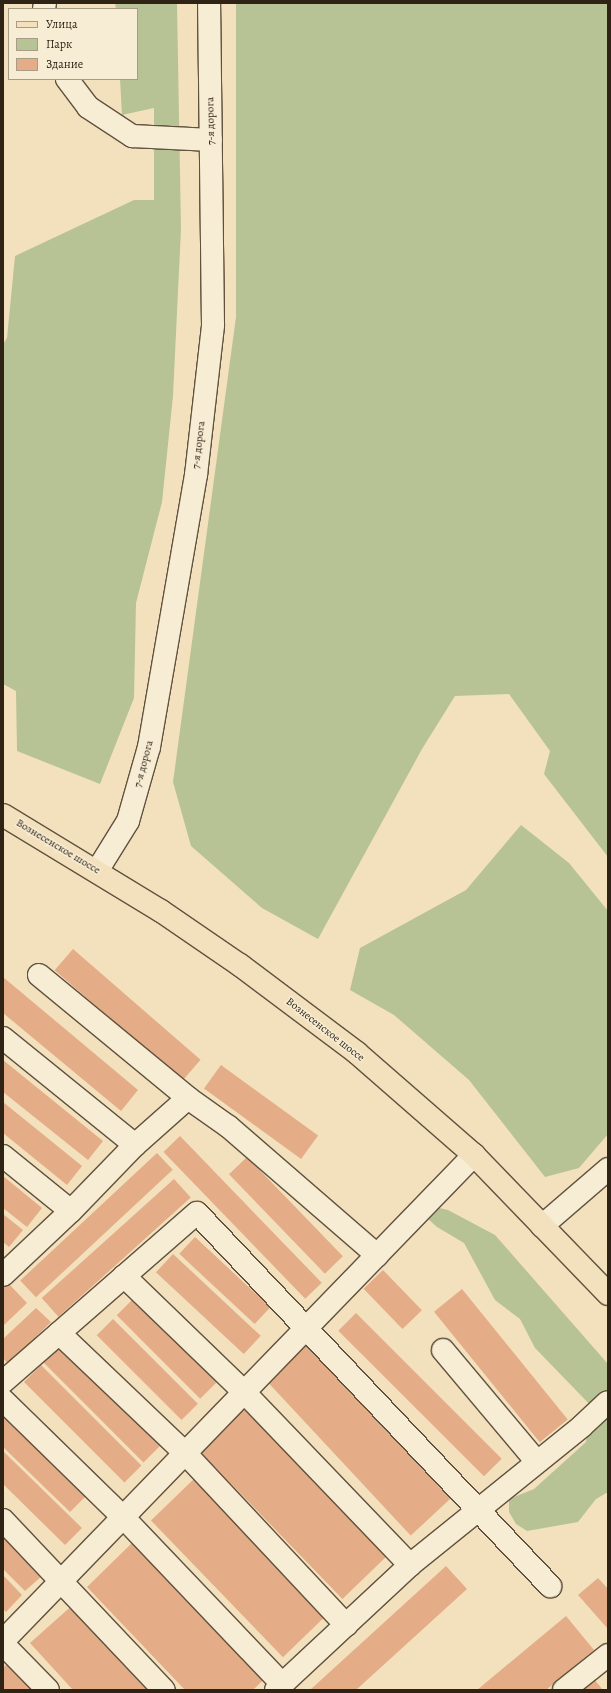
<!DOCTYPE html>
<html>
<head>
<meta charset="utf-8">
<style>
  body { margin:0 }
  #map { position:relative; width:611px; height:1693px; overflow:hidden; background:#f3e1bd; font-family:Alegreya,serif }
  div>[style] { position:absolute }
  .green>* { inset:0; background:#b7c394 }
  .building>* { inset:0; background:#e4ac87; transform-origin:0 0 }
  .roads { filter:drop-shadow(1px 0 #60523f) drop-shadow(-1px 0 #60523f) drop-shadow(0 1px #60523f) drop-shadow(0 -1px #60523f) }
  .minor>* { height:22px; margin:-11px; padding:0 11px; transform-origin:11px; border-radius:11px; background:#f7ecd4 }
  .major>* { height:22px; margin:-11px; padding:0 11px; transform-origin:11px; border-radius:11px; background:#f3e1bd }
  span { translate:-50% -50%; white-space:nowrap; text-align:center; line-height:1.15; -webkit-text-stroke:3px #f7ecd4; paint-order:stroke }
  .street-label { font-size:11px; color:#2f2315 }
  .frame { position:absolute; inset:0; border:4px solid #2f2315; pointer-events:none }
  .legend { position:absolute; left:8px; top:8px; width:130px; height:72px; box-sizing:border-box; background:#f7ecd4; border:1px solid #a79c88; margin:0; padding:5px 7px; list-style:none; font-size:12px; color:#2f2315 }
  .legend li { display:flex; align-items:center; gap:8px; height:20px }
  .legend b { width:20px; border:1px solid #a79c88 }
</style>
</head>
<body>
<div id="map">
  <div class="green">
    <i style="clip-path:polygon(115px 3px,177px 3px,181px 229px,173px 396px,162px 502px,136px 603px,134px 698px,100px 784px,17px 751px,16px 691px,3px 684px,3px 344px,7px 338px,15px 256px,134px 200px,154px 200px,154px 108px,122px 115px,120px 79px,137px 79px,137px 9px,116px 9px)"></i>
    <i style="clip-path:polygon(236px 3px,608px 3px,608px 857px,544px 774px,550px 751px,509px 694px,455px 696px,422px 749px,318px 939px,262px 908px,191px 846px,173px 782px,236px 317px)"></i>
    <i style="clip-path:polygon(521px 825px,569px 863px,608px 911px,608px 1134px,579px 1168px,545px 1177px,469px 1080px,394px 1015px,350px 990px,360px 948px,466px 890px)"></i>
    <i style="clip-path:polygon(435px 1207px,448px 1210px,495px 1235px,608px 1364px,608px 1492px,596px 1499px,578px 1522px,527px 1531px,516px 1524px,509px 1512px,509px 1499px,534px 1489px,586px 1442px,588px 1429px,598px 1413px,535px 1348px,520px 1319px,495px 1300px,464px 1243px,437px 1227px,427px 1218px)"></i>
  </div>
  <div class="building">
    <i style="left:73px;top:949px;width:169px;height:28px;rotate:41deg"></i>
    <i style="clip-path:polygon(3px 977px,138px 1090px,121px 1111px,3px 1013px)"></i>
    <i style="clip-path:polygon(3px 1060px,103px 1141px,88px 1160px,3px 1092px)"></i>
    <i style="left:221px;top:1065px;width:120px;height:29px;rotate:36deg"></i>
    <i style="clip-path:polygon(3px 1102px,82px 1166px,67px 1185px,3px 1133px)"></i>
    <i style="left:180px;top:1136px;width:204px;height:23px;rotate:46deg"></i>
    <i style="left:157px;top:1153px;width:23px;height:187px;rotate:47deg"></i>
    <i style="left:247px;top:1157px;width:138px;height:25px;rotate:46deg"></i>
    <i style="clip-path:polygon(3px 1176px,42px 1208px,27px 1227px,3px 1208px)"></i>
    <i style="left:174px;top:1179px;width:25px;height:178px;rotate:48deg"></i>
    <i style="clip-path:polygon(3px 1214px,23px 1230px,9px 1247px,3px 1242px)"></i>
    <i style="left:195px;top:1237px;width:103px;height:23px;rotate:43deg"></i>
    <i style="left:173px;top:1254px;width:120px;height:25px;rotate:43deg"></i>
    <i style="left:383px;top:1270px;width:56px;height:27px;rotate:46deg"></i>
    <i style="clip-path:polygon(8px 1283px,27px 1303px,3px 1326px,3px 1288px)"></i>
    <i style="left:462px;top:1289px;width:168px;height:36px;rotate:51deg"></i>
    <i style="left:133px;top:1299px;width:118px;height:23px;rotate:45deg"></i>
    <i style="clip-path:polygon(36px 1308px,51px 1322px,8px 1364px,3px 1358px,3px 1339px)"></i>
    <i style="left:356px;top:1313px;width:206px;height:25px;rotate:45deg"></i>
    <i style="left:113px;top:1319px;width:120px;height:23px;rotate:45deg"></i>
    <i style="left:305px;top:1343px;width:213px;height:54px;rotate:47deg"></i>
    <i style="left:60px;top:1345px;width:142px;height:24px;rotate:45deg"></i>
    <i style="left:41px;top:1365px;width:142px;height:24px;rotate:45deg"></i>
    <i style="left:244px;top:1405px;width:208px;height:64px;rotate:46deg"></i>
    <i style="clip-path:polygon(3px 1415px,86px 1496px,70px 1512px,3px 1447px)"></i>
    <i style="clip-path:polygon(3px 1451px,82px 1528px,65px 1545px,3px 1484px)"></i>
    <i style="left:197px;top:1476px;width:190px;height:64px;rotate:46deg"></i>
    <i style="clip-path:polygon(3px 1535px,43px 1575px,25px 1591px,3px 1569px)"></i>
    <i style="clip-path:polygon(133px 1542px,263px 1680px,253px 1690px,185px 1690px,87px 1587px)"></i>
    <i style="clip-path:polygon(446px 1566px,467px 1589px,356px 1690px,310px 1690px)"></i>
    <i style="clip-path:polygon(3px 1575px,22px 1595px,6px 1612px,3px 1609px)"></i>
    <i style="clip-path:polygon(598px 1578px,608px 1589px,608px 1629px,578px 1595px)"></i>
    <i style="clip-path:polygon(76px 1602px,157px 1690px,73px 1690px,30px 1643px)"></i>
    <i style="clip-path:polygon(566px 1616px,594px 1650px,546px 1690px,477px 1690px)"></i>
    <i style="clip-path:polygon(7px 1664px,32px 1690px,3px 1690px,3px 1668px)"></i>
    <i style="clip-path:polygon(593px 1678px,603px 1690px,579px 1690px)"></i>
  </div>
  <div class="roads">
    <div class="minor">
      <i style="left:44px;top:9px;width:6px;rotate:-81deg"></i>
      <i style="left:67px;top:79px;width:35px;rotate:53deg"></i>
      <i style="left:88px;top:107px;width:53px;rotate:33.4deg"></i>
      <i style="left:132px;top:136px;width:79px;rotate:2.9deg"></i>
      <i style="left:97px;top:871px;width:59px;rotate:-58.2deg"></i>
      <i style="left:128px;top:821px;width:77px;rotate:-74.2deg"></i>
      <i style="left:149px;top:747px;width:276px;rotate:-80.2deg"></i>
      <i style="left:196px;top:475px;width:151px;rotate:-83.5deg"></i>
      <i style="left:213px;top:325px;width:322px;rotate:-90.7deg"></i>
      <i style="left:39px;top:975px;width:193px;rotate:39.5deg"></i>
      <i style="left:188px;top:1098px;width:50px;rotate:35.3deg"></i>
      <i style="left:229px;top:1127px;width:196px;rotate:40.9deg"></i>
      <i style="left:3px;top:1038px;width:170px;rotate:39deg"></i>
      <i style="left:3px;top:1156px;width:87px;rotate:39deg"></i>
      <i style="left:542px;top:1226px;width:87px;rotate:-40.8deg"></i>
      <i style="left:3px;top:1275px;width:93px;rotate:-43.3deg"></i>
      <i style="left:71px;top:1211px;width:92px;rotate:-45.9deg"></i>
      <i style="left:135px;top:1145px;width:71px;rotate:-41.6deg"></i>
      <i style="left:124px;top:1276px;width:167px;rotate:44deg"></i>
      <i style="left:244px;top:1392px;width:240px;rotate:46.2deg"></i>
      <i style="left:59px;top:1333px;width:174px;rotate:43.6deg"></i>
      <i style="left:185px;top:1453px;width:236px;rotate:46.9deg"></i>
      <i style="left:443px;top:1350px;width:145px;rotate:50deg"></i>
      <i style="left:3px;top:1382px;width:257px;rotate:-41.1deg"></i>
      <i style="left:197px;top:1213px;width:514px;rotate:46.58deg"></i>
      <i style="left:3px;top:1400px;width:168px;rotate:44.3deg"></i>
      <i style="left:123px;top:1517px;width:231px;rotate:46.4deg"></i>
      <i style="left:3px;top:1520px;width:234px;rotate:46.6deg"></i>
      <i style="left:3px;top:1641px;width:677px;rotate:-45.9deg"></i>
      <i style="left:3px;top:1644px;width:64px;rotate:45.6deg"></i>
      <i style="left:276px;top:1690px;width:183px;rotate:-43deg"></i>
      <i style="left:410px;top:1565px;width:221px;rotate:-38.9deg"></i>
      <i style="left:582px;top:1426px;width:35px;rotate:-43deg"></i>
      <i style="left:564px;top:1690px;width:56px;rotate:-38.5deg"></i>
    </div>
    <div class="major">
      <i style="left:3px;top:815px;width:185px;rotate:31.3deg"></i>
      <i style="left:161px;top:911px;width:96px;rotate:34.4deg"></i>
      <i style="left:240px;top:965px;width:146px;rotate:36.9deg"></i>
      <i style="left:357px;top:1053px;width:155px;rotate:41.1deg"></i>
      <i style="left:474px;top:1155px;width:193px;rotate:46deg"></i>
    </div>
  </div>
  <div class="street-label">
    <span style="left:211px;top:121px;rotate:-91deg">7-я дорога</span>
    <span style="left:199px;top:445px;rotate:-83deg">7-я дорога</span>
    <span style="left:144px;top:764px;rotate:-75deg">7-я дорога</span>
    <span style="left:58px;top:847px;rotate:31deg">Вознесенское шоссе</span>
    <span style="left:325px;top:1030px;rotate:38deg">Вознесенское шоссе</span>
  </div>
  <div class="frame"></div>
  <ul class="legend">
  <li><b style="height:5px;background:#f3e1bd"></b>Улица</li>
  <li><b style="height:11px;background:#b7c394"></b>Парк</li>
  <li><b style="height:11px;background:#e4ac87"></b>Здание</li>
  </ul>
</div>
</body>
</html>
